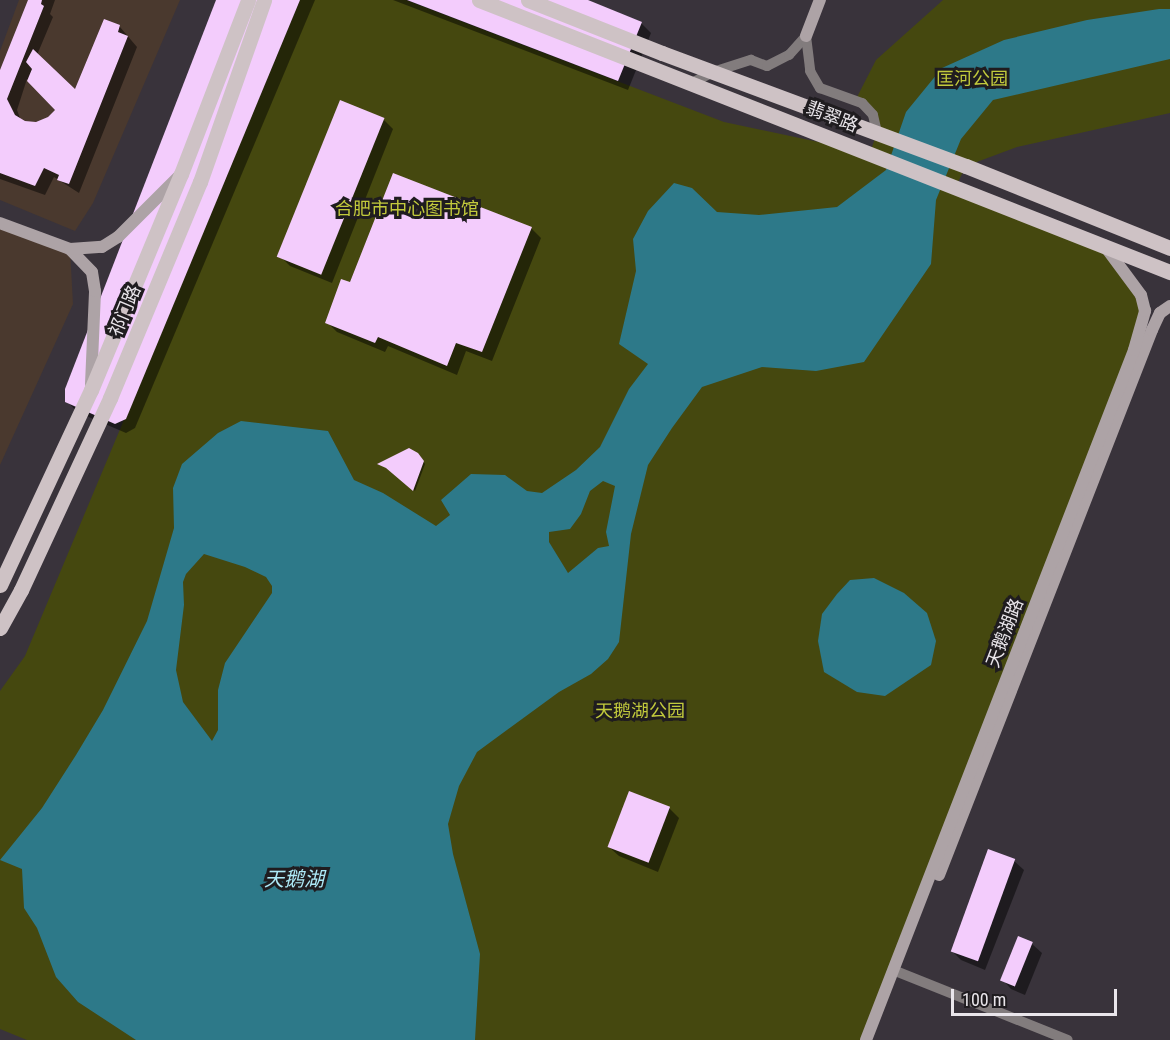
<!DOCTYPE html>
<html>
<head>
<meta charset="utf-8">
<style>
  body { margin:0 }
  #map { position:relative; width:1170px; height:1040px; overflow:hidden; background:#39333b; font-family:"Roboto Condensed","Noto Sans SC",sans-serif }
  div>[style] { position:absolute }
  .commercial>* { inset:0; background:#4a392e }
  .green>* { inset:0; background:#45480f }
  .water>* { inset:0; background:#2d7989 }
  .shadow>* { inset:0; background:#0007 }
  .building>* { inset:0; background:#f3ccfc; transform-origin:0 0 }
  .street>* { height:10px; margin:-5px; padding:0 5px; transform-origin:5px; border-radius:5px; background:#827c7d }
  .secondary>* { height:12px; margin:-6px; padding:0 6px; transform-origin:6px; border-radius:6px; background:#ada3a6 }
  .primary>* { height:15px; margin:-7.5px; padding:0 7.5px; transform-origin:7.5px; border-radius:7.5px; background:#cec2c5 }
  span { translate:-50% -50%; white-space:nowrap; text-align:center; line-height:1.15; -webkit-text-stroke:6px #1f1c1f; paint-order:stroke }
  .park-label { font-size:18px; color:#c2ca3c }
  .street-label { font-size:18px; color:#eae6eb }
  .water-label { font-size:20px; color:#ade9f7; font-style:italic }
  .scale { position:absolute; left:951px; top:989px; width:166px; height:27px; box-sizing:border-box; border:3px solid #eae6eb; border-top:0; padding-left:8px; font-size:18px; line-height:21px; white-space:nowrap; color:#eae6eb; -webkit-text-stroke:4px #1f1c1f; paint-order:stroke }
</style>
</head>
<body>
<div id="map">
  <div class="commercial">
    <i style="clip-path:polygon(19px 0,180px 0,93px 203px,75px 231px,0 200px,0 51px)"></i>
    <i style="clip-path:polygon(0 223px,70px 249px,73px 304px,0 465px)"></i>
  </div>
  <div class="green">
    <i style="clip-path:polygon(300px 0,406px 0,724px 122px,870px 153px,877px 132px,873px 115px,855px 101px,876px 60px,943px 0,1170px 0,1170px 113px,1017px 147px,966px 166px,956px 186px,1104px 245px,1145px 311px,866px 1040px,27px 1040px,0 1029px,0 691px,25px 656px)"></i>
  </div>
  <div class="water">
    <i style="clip-path:polygon(evenodd,1159px 9px,1170px 9px,1170px 59px,993px 100px,961px 139px,936px 200px,931px 264px,864px 362px,816px 371px,762px 367px,702px 387px,672px 428px,648px 465px,631px 534px,619px 642px,608px 659px,591px 674px,559px 692px,477px 752px,459px 786px,448px 824px,453px 854px,480px 954px,475px 1040px,136px 1040px,78px 1002px,56px 977px,37px 928px,24px 908px,22px 869px,0 860px,42px 808px,76px 755px,103px 710px,147px 621px,174px 528px,173px 488px,182px 464px,218px 433px,241px 421px,328px 431px,354px 480px,383px 493px,436px 526px,450px 515px,441px 500px,471px 474px,505px 475px,527px 491px,542px 493px,576px 470px,600px 447px,629px 389px,648px 364px,619px 344px,636px 271px,633px 239px,648px 211px,674px 183px,692px 188px,717px 212px,759px 215px,837px 207px,886px 170px,906px 112px,942px 68px,1004px 40px,1087px 20px,1159px 9px,603px 481px,615px 486px,606px 532px,609px 546px,598px 548px,568px 573px,549px 542px,549px 532px,570px 529px,581px 514px,590px 491px,603px 481px,1159px 9px,204px 554px,245px 567px,266px 577px,272px 586px,272px 593px,225px 663px,218px 690px,218px 730px,212px 741px,183px 702px,176px 670px,184px 605px,183px 582px,186px 574px,204px 554px)"></i>
    <i style="clip-path:polygon(874px 578px,904px 593px,927px 613px,936px 641px,931px 665px,885px 696px,857px 692px,824px 672px,818px 641px,822px 614px,837px 594px,850px 580px)"></i>
  </div>
  <div class="shadow">
    <i style="clip-path:polygon(evenodd,30px 0,55px 0,50px 14px,53px 17px,37px 55px,76px 92px,104px 21px,120px 27px,137px 47px,79px 193px,54px 177px,45px 195px,0 179px,0 74px,30px 0,27px 79px,58px 110px,49px 119px,36px 123px,21px 121px,17px 110px,27px 79px)"></i>
    <i style="clip-path:polygon(218px 0,315px 0,135px 428px,126px 433px,77px 412px,67px 401px)"></i>
    <i style="clip-path:polygon(393px 0,583px 0,641px 23px,651px 33px,628px 90px)"></i>
    <i style="clip-path:polygon(383px 119px,393px 129px,332px 283px,290px 266px,280px 256px)"></i>
    <i style="clip-path:polygon(531px 228px,541px 238px,492px 361px,466px 351px,457px 375px,388px 346px,385px 352px,337px 332px,327px 322px,351px 284px)"></i>
    <i style="clip-path:polygon(420px 456px,425px 464px,415px 491px,389px 469px)"></i>
    <i style="clip-path:polygon(669px 808px,679px 818px,658px 872px,619px 856px,609px 847px)"></i>
    <i style="clip-path:polygon(1014px 861px,1024px 870px,985px 970px,961px 960px,951px 950px)"></i>
    <i style="clip-path:polygon(1032px 944px,1042px 953px,1025px 995px,1011px 989px,1002px 979px)"></i>
  </div>
  <div class="building">
    <i style="clip-path:polygon(28px 0,42px 0,41px 4px,44px 6px,7px 99px,15px 115px,25px 121px,36px 122px,48px 117px,55px 110px,27px 81px,32px 69px,26px 62px,33px 49px,75px 89px,104px 19px,120px 25px,118px 32px,128px 36px,69px 184px,57px 180px,59px 175px,44px 168px,35px 186px,0 173px,0 70px)"></i>
    <i style="clip-path:polygon(216px 0,300px 0,126px 419px,115px 424px,65px 402px,65px 389px)"></i>
    <i style="clip-path:polygon(407px 0,588px 0,642px 22px,618px 81px)"></i>
    <i style="left:340px;top:100px;width:48px;height:169px;rotate:22deg"></i>
    <i style="clip-path:polygon(393px 173px,532px 227px,482px 352px,456px 343px,447px 366px,378px 337px,375px 343px,325px 323px,341px 279px,350px 282px)"></i>
    <i style="clip-path:polygon(409px 448px,418px 453px,424px 461px,413px 491px,386px 468px,377px 464px)"></i>
    <i style="left:629px;top:791px;width:44px;height:60px;rotate:21deg"></i>
    <i style="left:988px;top:849px;width:29px;height:109px;rotate:20deg"></i>
    <i style="left:1018px;top:936px;width:16px;height:48px;rotate:22deg"></i>
  </div>
  <div class="street">
    <i style="left:692px;top:83px;width:24px;rotate:-28deg"></i>
    <i style="left:713px;top:72px;width:40px;rotate:-18deg"></i>
    <i style="left:751px;top:60px;width:17px;rotate:21deg"></i>
    <i style="left:767px;top:66px;width:25px;rotate:-27deg"></i>
    <i style="left:789px;top:55px;width:25px;rotate:-48deg"></i>
    <i style="left:806px;top:36px;width:35px;rotate:83deg"></i>
    <i style="left:810px;top:71px;width:20px;rotate:60deg"></i>
    <i style="left:820px;top:88px;width:45px;rotate:19.7deg"></i>
    <i style="left:862px;top:103px;width:16px;rotate:47deg"></i>
    <i style="left:873px;top:115px;width:17px;rotate:77deg"></i>
    <i style="left:893px;top:970px;width:188px;rotate:21.8deg"></i>
  </div>
  <div class="secondary">
    <i style="left:806px;top:36px;width:39px;rotate:-69deg"></i>
    <i style="left:0;top:223px;width:75px;rotate:20.4deg"></i>
    <i style="left:91px;top:384px;width:93px;rotate:-87.5deg"></i>
    <i style="left:95px;top:291px;width:19px;rotate:-99deg"></i>
    <i style="left:92px;top:272px;width:32px;rotate:-134deg"></i>
    <i style="left:70px;top:249px;width:32px;rotate:-4deg"></i>
    <i style="left:102px;top:247px;width:19px;rotate:-32deg"></i>
    <i style="left:118px;top:237px;width:85px;rotate:-45deg"></i>
    <i style="left:939px;top:875px;width:585px;rotate:-68.65deg"></i>
    <i style="left:1152px;top:330px;width:19px;rotate:-65deg"></i>
    <i style="left:1160px;top:313px;width:12px;rotate:-35deg"></i>
    <i style="left:866px;top:1040px;width:740px;rotate:-68.77deg"></i>
    <i style="left:1134px;top:350px;width:41px;rotate:-74.2deg"></i>
    <i style="left:1145px;top:311px;width:16px;rotate:-104deg"></i>
    <i style="left:1141px;top:295px;width:62px;rotate:-126.5deg"></i>
  </div>
  <div class="primary">
    <i style="left:479px;top:0;width:743px;rotate:21.49deg"></i>
    <i style="left:528px;top:0;width:144px;rotate:21.6deg"></i>
    <i style="left:662px;top:53px;width:324px;rotate:20.4deg"></i>
    <i style="left:966px;top:166px;width:220px;rotate:21.9deg"></i>
    <i style="left:0;top:585px;width:215px;rotate:-65deg"></i>
    <i style="left:91px;top:390px;width:234px;rotate:-67.4deg"></i>
    <i style="left:181px;top:174px;width:186px;rotate:-68.9deg"></i>
    <i style="left:0;top:628px;width:43px;rotate:-61.1deg"></i>
    <i style="left:21px;top:590px;width:212px;rotate:-65.1deg"></i>
    <i style="left:110px;top:398px;width:234px;rotate:-67.4deg"></i>
    <i style="left:200px;top:182px;width:193px;rotate:-70.6deg"></i>
  </div>
  <div class="park-label">
    <span style="left:972px;top:79px">匡河公园</span>
    <span style="left:407px;top:209px">合肥市中心图书馆</span>
    <span style="left:640px;top:711px">天鹅湖公园</span>
  </div>
  <div class="street-label">
    <span style="left:832px;top:117px;rotate:21deg">翡翠路</span>
    <span style="left:125px;top:311px;rotate:-67deg">祁门路</span>
    <span style="left:1005px;top:633px;rotate:-69deg">天鹅湖路</span>
  </div>
  <div class="water-label">
    <span style="left:294px;top:879px">天鹅湖</span>
  </div>
  <div class="scale">100 m</div>
</div>
</body>
</html>
